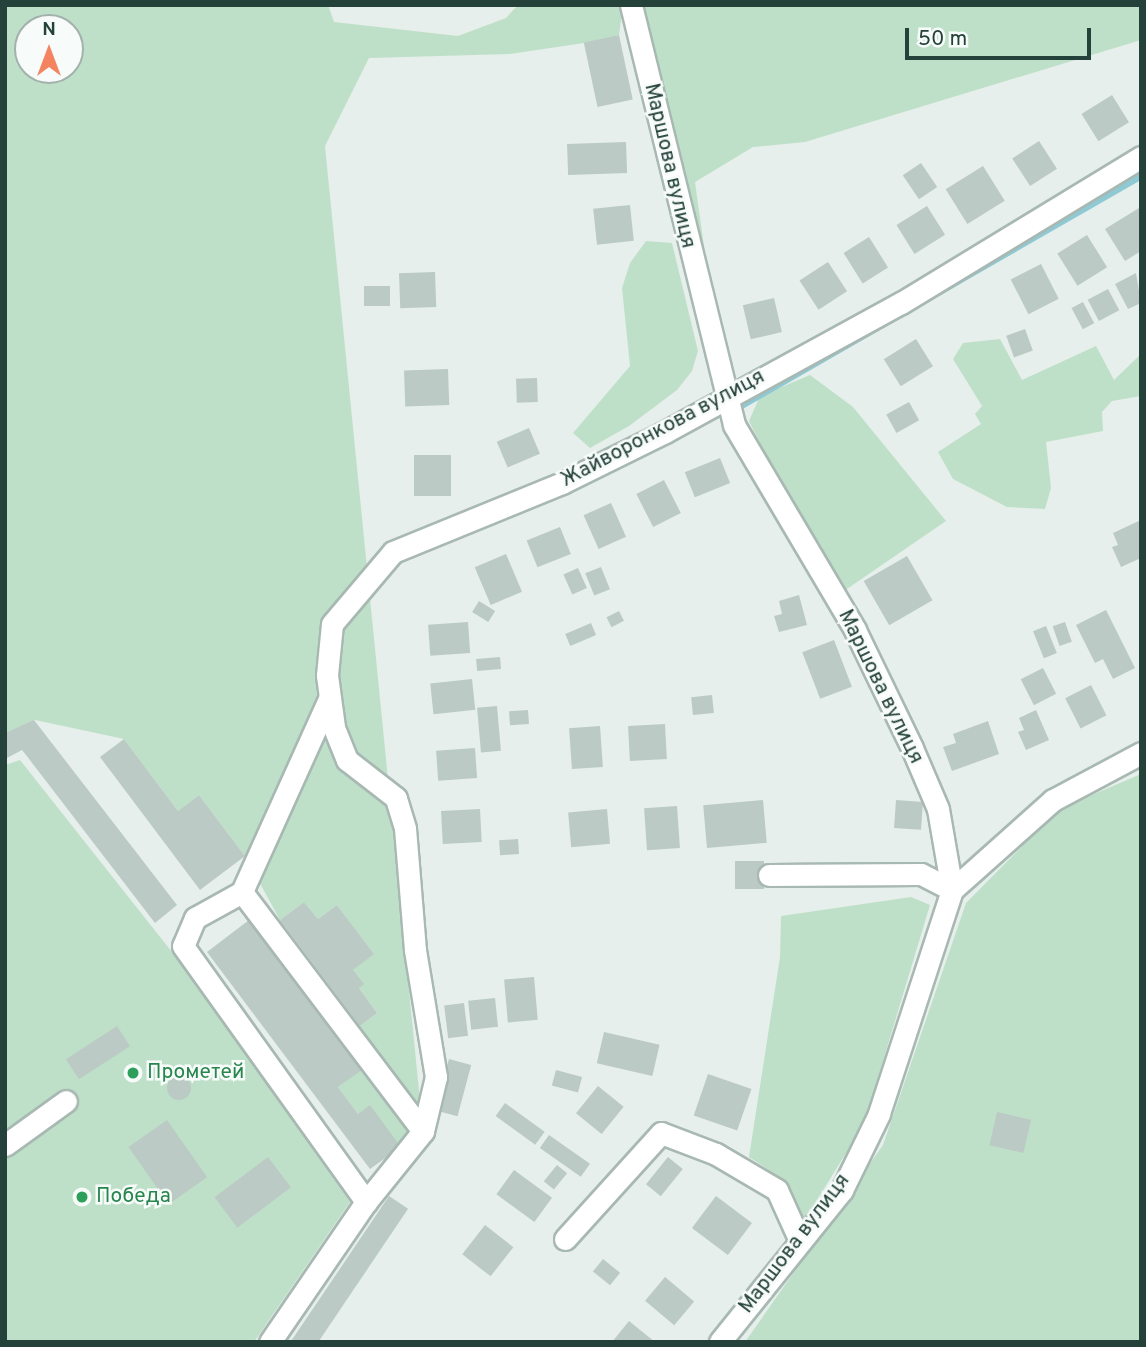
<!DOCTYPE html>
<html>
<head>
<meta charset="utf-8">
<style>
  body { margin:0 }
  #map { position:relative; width:1146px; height:1347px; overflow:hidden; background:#e6efeb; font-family:Overpass,sans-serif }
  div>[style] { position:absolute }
  .green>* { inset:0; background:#bfe0c8 }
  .stream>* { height:7px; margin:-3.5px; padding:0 3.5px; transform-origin:3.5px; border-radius:3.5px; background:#8ec9d4 }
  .building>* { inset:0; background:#bbcac4; transform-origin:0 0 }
  .round { border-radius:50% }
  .roads { filter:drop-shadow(2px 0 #a8b8b2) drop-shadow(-2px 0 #a8b8b2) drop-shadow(0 2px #a8b8b2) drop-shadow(0 -2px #a8b8b2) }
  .minor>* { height:21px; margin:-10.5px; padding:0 10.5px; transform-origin:10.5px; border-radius:10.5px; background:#fff }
  .dots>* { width:19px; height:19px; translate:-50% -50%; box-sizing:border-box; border:4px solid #f7fbf9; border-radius:50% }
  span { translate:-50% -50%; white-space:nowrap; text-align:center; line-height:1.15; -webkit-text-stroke:5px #f7fbf9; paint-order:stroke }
  .street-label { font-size:21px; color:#24423a }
  .leisure-label { font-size:21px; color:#27864d }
  .left { translate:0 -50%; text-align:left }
  .frame { position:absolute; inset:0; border:7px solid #24423a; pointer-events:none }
  .north { position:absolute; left:14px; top:14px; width:70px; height:70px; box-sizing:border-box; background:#f7fbf9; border:2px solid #a3b1ad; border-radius:50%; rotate:0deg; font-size:19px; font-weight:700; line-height:28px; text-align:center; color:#24423a }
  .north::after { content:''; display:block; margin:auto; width:24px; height:32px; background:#f4845f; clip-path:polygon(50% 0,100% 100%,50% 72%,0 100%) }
  .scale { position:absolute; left:905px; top:28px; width:186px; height:32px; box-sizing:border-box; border:4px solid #24423a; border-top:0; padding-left:9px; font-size:21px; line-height:24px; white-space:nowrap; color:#24423a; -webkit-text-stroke:5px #f7fbf9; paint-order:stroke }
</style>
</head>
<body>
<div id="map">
  <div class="green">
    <i style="clip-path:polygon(evenodd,5px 5px,328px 5px,334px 22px,458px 36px,506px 18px,518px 5px,623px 5px,619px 35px,584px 43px,510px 54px,369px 58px,325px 146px,423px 1131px,401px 1147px,358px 1114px,338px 1087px,362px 1069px,360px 1026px,377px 1013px,359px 988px,353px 970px,373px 953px,337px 905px,318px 919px,304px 902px,280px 920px,245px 856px,199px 795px,178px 811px,124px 739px,35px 720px,5px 733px,5px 5px,28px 28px,70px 28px,70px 70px,28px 70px,28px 28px)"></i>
    <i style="clip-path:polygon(642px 5px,1141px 5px,1141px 40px,805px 142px,753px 147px,695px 182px,712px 304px)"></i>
    <i style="clip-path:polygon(646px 241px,672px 243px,698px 351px,692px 371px,677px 390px,629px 426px,590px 448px,573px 433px,630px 366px,622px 288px,630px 263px)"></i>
    <i style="clip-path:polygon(1000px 339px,1022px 380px,1096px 346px,1114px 380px,1141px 354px,1141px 396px,1112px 401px,1102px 412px,1103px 431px,1046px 442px,1051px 488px,1045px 509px,1007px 507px,953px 479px,938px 452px,981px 424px,975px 414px,982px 406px,953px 359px,963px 343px)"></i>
    <i style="clip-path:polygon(810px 375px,853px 407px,946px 521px,841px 593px,803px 533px,749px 421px,760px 396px)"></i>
    <i style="clip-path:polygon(20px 760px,187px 971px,350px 1202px,254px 1342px,5px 1342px,5px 765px)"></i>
    <i style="clip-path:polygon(1141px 774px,1141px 1342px,745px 1342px,883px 1145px,966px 903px,1059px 809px)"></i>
    <i style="clip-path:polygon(911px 897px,930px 905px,864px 1124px,801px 1226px,784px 1180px,749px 1157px,780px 957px,781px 916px)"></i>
  </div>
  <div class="stream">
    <i style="left:743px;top:404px;width:459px;rotate:-29.9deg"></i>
  </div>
  <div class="building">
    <i style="left:619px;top:35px;width:66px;height:36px;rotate:78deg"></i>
    <i style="left:1112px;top:95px;width:32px;height:36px;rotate:58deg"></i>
    <i style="left:1039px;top:141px;width:33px;height:32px;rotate:57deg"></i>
    <i style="left:626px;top:142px;width:31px;height:59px;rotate:88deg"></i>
    <i style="left:921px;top:163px;width:29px;height:22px;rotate:56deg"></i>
    <i style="left:983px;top:166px;width:41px;height:44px;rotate:58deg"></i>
    <i style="left:630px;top:205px;width:36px;height:37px;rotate:84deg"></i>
    <i style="left:927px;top:206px;width:34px;height:36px;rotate:58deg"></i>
    <i style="clip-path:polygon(1139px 208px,1141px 251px,1125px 261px,1105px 229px)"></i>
    <i style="left:1087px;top:235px;width:38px;height:35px;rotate:58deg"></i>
    <i style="left:869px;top:237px;width:36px;height:30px;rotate:58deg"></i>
    <i style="left:828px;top:262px;width:35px;height:34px;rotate:57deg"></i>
    <i style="left:1041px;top:264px;width:39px;height:34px;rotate:63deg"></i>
    <i style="left:435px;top:272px;width:35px;height:36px;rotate:88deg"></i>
    <i style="clip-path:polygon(1136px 273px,1141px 303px,1128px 309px,1115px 284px)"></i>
    <i style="left:364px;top:286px;width:26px;height:20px"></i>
    <i style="left:1108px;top:289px;width:24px;height:23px;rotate:62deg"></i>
    <i style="left:774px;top:298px;width:35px;height:32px;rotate:77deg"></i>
    <i style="left:1083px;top:302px;width:24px;height:13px;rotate:62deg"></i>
    <i style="left:1025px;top:329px;width:23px;height:20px;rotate:70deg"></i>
    <i style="left:916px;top:339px;width:32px;height:38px;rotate:58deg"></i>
    <i style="left:448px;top:369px;width:36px;height:44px;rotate:88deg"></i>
    <i style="left:537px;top:378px;width:24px;height:21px;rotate:88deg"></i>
    <i style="left:909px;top:402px;width:21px;height:26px;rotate:61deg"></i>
    <i style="left:529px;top:428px;width:28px;height:35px;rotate:67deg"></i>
    <i style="left:414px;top:455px;width:37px;height:41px"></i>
    <i style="left:720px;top:458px;width:27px;height:38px;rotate:68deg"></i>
    <i style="left:664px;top:480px;width:37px;height:31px;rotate:63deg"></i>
    <i style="left:611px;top:503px;width:37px;height:30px;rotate:66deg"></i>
    <i style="clip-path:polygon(1141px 520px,1141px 558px,1121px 567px,1112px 547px,1118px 545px,1113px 533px)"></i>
    <i style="left:560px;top:527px;width:29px;height:36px;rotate:68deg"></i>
    <i style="left:506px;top:554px;width:41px;height:34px;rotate:67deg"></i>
    <i style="left:907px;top:556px;width:51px;height:50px;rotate:60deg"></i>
    <i style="left:601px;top:567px;width:24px;height:17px;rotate:68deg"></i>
    <i style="left:578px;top:568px;width:22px;height:16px;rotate:66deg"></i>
    <i style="clip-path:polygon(799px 595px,807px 625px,779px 632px,774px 616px,782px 614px,779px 601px)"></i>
    <i style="left:479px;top:601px;width:19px;height:13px;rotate:32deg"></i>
    <i style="clip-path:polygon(1106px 610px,1135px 668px,1113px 679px,1103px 659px,1095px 663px,1076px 625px)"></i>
    <i style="left:619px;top:611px;width:11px;height:14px;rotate:63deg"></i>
    <i style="left:468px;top:622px;width:31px;height:40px;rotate:86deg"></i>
    <i style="left:1065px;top:622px;width:21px;height:13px;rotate:71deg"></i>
    <i style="left:591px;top:623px;width:13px;height:28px;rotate:67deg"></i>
    <i style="left:1046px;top:626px;width:29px;height:14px;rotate:68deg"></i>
    <i style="left:834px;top:640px;width:50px;height:34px;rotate:69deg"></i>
    <i style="left:500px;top:657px;width:12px;height:24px;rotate:85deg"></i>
    <i style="left:1043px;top:668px;width:29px;height:25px;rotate:63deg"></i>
    <i style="left:472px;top:679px;width:31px;height:42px;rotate:84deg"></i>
    <i style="left:1091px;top:685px;width:34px;height:29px;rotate:63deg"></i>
    <i style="left:712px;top:695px;width:18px;height:21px;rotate:84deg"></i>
    <i style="left:497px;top:706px;width:45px;height:20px;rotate:85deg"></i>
    <i style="left:528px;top:710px;width:14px;height:19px;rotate:86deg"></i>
    <i style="clip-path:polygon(1036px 710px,1049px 740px,1026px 750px,1018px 732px,1024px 730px,1019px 718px)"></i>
    <i style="clip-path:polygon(34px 720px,177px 905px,155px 923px,26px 755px,22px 750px,5px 759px,5px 733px)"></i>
    <i style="clip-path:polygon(988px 721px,999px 754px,952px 771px,943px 747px,956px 743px,953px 734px)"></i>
    <i style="left:665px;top:724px;width:35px;height:37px;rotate:87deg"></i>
    <i style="left:600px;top:726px;width:41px;height:31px;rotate:86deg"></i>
    <i style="clip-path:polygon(124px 739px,178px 811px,199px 795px,245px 856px,200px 890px,100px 757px)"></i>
    <i style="left:475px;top:748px;width:30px;height:39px;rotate:86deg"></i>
    <i style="left:763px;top:800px;width:43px;height:60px;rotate:85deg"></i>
    <i style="left:896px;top:800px;width:27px;height:28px;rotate:4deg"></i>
    <i style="left:677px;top:806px;width:42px;height:33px;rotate:86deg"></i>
    <i style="left:480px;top:809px;width:33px;height:39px;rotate:87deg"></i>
    <i style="left:607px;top:809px;width:35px;height:39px;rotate:85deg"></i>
    <i style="left:518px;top:839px;width:15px;height:19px;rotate:86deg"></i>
    <i style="left:735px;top:861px;width:29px;height:28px"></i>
    <i style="clip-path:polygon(304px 902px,318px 919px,337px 905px,374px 954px,353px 970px,364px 984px,359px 988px,377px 1013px,360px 1026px,280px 920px)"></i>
    <i style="clip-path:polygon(249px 920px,362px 1070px,338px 1087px,358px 1114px,370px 1105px,401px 1147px,370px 1169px,207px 952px)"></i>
    <i style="left:534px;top:977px;width:43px;height:30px;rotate:85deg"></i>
    <i style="left:495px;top:998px;width:29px;height:27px;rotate:84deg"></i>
    <i style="left:464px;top:1003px;width:33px;height:20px;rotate:83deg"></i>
    <i style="left:117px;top:1026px;width:24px;height:61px;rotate:57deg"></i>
    <i style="left:604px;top:1032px;width:57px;height:32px;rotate:13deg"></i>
    <i style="left:449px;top:1059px;width:23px;height:53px;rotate:15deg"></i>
    <i style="left:556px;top:1070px;width:27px;height:16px;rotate:15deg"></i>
    <i style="left:708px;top:1074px;width:46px;height:44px;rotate:19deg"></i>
    <i class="round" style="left:167px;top:1076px;width:24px;height:24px"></i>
    <i style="left:598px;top:1086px;width:33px;height:35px;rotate:39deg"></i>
    <i style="left:505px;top:1103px;width:49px;height:16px;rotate:36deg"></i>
    <i style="left:997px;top:1112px;width:35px;height:34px;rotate:13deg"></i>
    <i style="left:167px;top:1120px;width:70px;height:47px;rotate:55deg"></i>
    <i style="left:549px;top:1135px;width:50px;height:16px;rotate:35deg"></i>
    <i style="left:268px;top:1157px;width:38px;height:67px;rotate:53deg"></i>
    <i style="left:668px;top:1157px;width:19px;height:35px;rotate:39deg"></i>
    <i style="left:557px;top:1165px;width:13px;height:21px;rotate:39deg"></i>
    <i style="left:514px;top:1170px;width:47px;height:30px;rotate:36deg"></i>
    <i style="left:389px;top:1196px;width:23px;height:178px;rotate:34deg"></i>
    <i style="left:716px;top:1196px;width:45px;height:40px;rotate:37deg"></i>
    <i style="left:485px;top:1225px;width:36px;height:37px;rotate:38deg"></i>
    <i style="left:603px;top:1259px;width:22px;height:16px;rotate:39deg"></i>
    <i style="left:665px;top:1277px;width:38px;height:31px;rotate:40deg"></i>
    <i style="clip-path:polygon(629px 1321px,655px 1342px,612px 1342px)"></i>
  </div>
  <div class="roads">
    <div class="minor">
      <i style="left:631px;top:5px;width:432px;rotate:76.2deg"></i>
      <i style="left:734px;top:425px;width:238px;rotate:59.4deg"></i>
      <i style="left:855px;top:630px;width:131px;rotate:64.2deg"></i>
      <i style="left:912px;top:748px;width:66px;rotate:66.9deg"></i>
      <i style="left:938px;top:809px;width:82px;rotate:80.2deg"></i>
      <i style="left:952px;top:890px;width:236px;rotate:108.1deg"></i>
      <i style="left:879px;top:1114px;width:85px;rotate:116deg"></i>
      <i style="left:842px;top:1190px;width:195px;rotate:128.8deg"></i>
      <i style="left:329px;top:699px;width:212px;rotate:114.3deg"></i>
      <i style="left:242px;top:892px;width:54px;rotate:151deg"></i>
      <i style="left:195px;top:918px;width:30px;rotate:113deg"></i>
      <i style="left:183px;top:946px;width:315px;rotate:54.4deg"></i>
      <i style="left:769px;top:875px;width:152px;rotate:-0.4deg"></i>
      <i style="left:921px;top:874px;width:35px;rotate:27deg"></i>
      <i style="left:952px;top:890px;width:135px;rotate:-41.7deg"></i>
      <i style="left:1053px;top:800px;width:100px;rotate:-28.1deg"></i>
      <i style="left:242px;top:892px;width:300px;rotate:52.9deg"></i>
      <i style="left:5px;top:1145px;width:75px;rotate:-35.8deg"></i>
      <i style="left:565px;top:1239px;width:143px;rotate:-47.8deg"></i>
      <i style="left:661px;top:1133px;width:59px;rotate:20.9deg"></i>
      <i style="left:716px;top:1154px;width:71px;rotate:30.5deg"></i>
      <i style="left:777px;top:1190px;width:56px;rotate:65.7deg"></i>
      <i style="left:270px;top:1342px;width:170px;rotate:-55.6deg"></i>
      <i style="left:366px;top:1202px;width:91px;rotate:-51.2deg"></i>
      <i style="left:423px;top:1131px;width:56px;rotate:-76.5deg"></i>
      <i style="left:436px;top:1077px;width:129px;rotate:-99.4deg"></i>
      <i style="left:415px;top:950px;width:122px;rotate:-94.7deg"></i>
      <i style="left:405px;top:828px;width:31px;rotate:-107deg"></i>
      <i style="left:396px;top:798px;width:62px;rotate:-142.2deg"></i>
      <i style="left:347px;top:760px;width:35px;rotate:-112deg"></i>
      <i style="left:334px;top:727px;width:52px;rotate:-97.7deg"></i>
      <i style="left:327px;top:675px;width:51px;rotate:-84.4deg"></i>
      <i style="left:332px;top:624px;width:94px;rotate:-49.7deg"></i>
      <i style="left:393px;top:552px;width:183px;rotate:-22.2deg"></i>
      <i style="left:562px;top:483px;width:115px;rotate:-26.3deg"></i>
      <i style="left:665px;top:432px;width:269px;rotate:-28.7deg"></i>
      <i style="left:901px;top:303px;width:281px;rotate:-31.3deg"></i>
    </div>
  </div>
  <div class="dots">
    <i style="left:133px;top:1073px;background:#2e9e5b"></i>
    <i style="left:82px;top:1197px;background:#2e9e5b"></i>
  </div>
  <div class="street-label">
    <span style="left:669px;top:166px;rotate:77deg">Маршова вулиця</span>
    <span style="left:663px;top:429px;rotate:-28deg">Жайворонкова вулиця</span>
    <span style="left:880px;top:687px;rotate:64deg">Маршова вулиця</span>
    <span style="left:795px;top:1244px;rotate:-53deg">Маршова вулиця</span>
  </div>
  <div class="leisure-label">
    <span class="left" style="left:147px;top:1073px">Прометей</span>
    <span class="left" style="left:96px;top:1197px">Победа</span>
  </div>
  <div class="frame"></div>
  <div class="north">N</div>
  <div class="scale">50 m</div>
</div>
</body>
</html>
